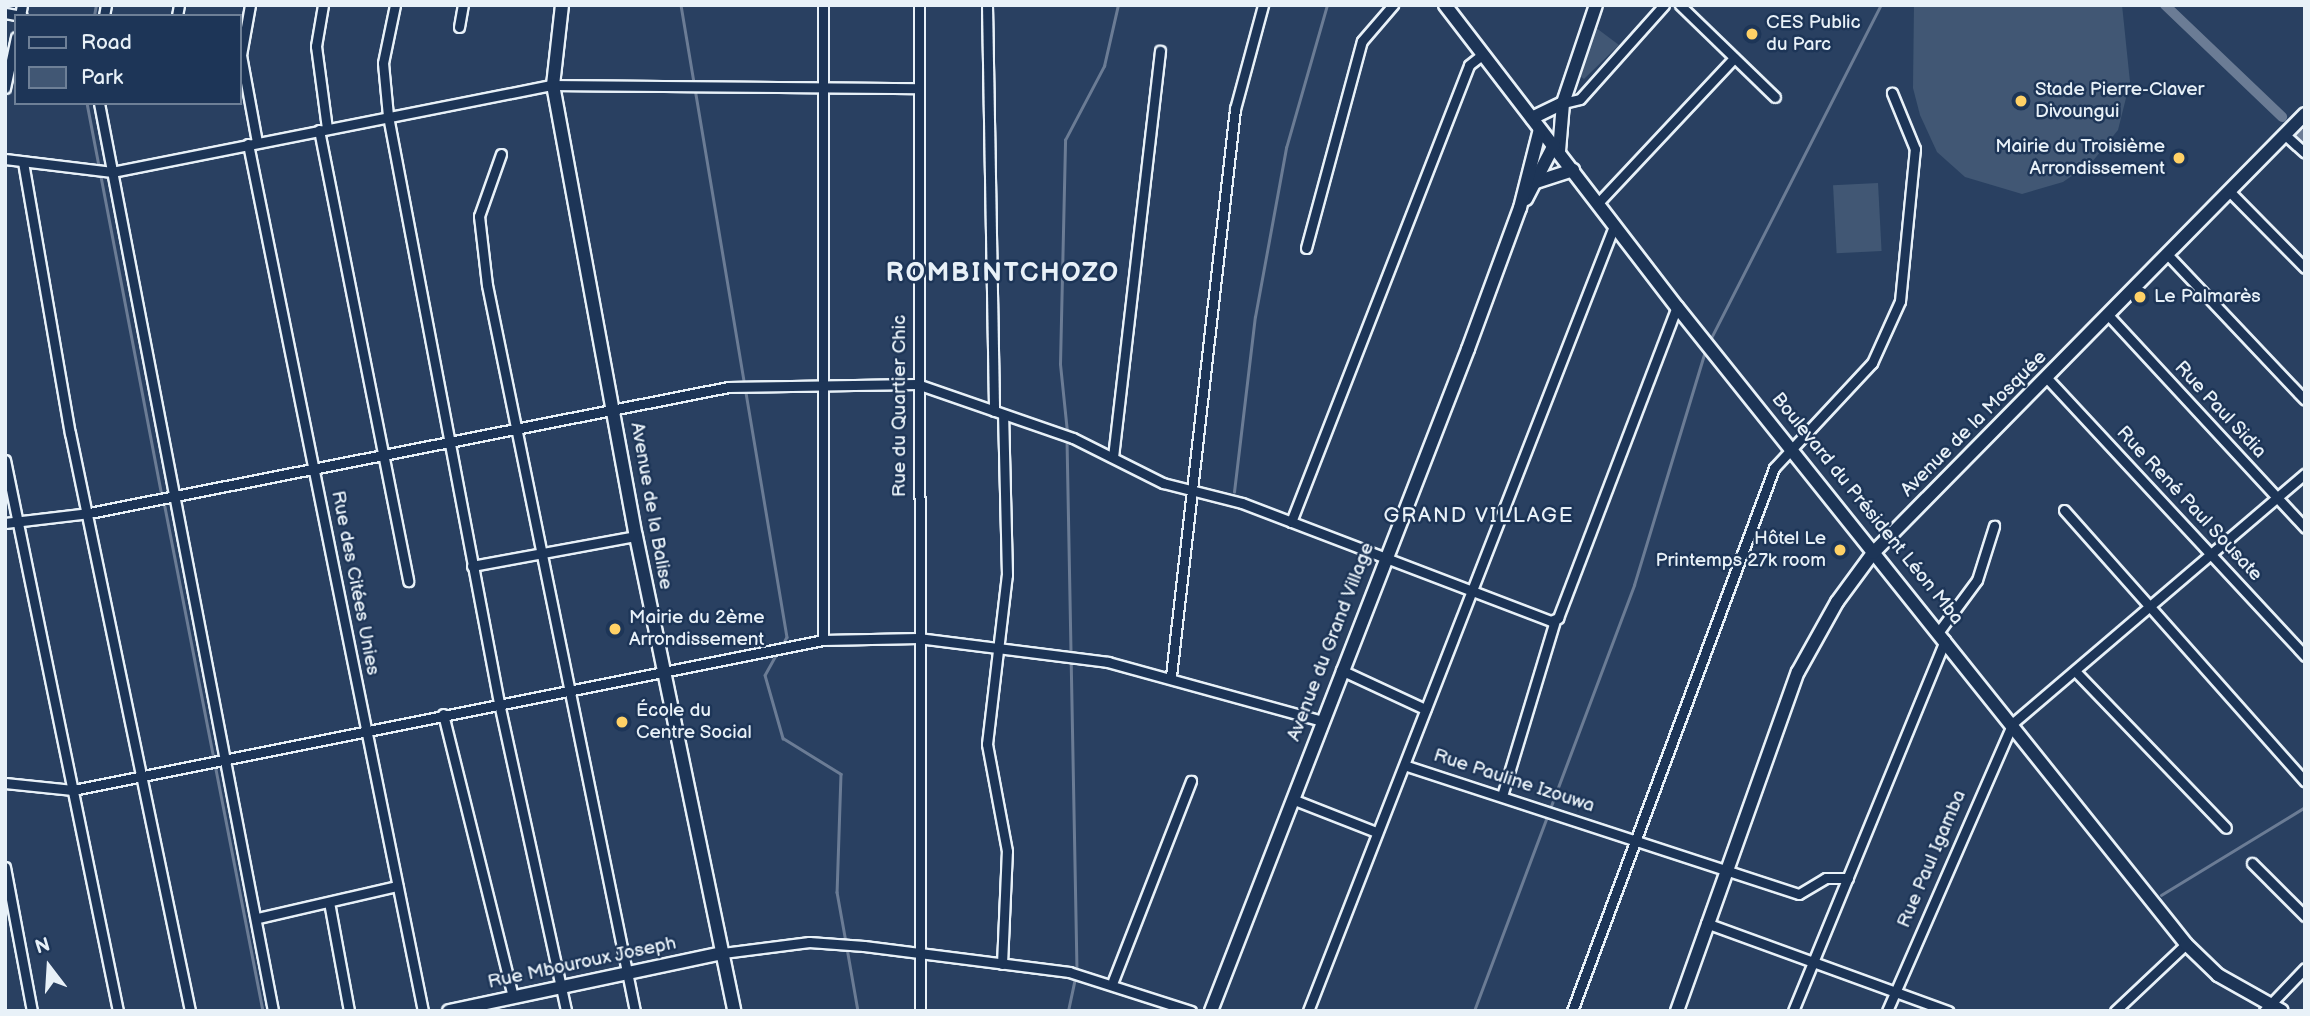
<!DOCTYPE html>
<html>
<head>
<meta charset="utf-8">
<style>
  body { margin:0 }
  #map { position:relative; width:2310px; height:1016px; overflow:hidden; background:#294061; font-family:"Balsamiq Sans",sans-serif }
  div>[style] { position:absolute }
  .green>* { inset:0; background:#415774; transform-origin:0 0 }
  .stream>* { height:2.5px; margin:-1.25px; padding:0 1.25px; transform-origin:1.25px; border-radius:1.25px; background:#6b7c95 }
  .canal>* { height:10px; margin:-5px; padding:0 5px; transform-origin:5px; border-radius:5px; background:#6b7c95 }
  .roads { filter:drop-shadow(2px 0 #e8f1f8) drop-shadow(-2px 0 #e8f1f8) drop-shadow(0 2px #e8f1f8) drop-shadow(0 -2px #e8f1f8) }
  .street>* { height:9px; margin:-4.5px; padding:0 4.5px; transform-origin:4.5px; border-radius:4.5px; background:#1d3557 }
  .secondary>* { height:12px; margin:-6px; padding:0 6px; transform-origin:6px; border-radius:6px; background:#1d3557 }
  .dots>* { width:19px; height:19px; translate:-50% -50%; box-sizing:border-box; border:4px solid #1d3557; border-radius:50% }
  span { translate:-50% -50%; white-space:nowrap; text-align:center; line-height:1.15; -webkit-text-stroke:5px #1d3557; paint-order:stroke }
  .poi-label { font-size:19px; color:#e8f1f8 }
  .left { translate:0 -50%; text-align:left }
  .right { translate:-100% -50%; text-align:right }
  .street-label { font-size:19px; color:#e8f1f8 }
  .neighbourhood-label { font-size:21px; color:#e8f1f8; letter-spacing:2px }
  .district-label { font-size:26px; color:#e8f1f8; font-weight:700; letter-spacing:2px }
  .frame { position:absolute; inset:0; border:7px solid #e8f1f8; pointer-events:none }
  .legend { position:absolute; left:14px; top:14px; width:228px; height:91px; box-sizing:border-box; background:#1d3557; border:2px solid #6e8097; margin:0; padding:9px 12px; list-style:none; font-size:21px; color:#e8f1f8 }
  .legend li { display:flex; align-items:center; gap:14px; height:35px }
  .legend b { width:35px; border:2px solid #6e8097 }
  .north { position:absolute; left:14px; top:932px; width:70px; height:70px; -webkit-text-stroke:5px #1d3557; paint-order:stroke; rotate:343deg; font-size:19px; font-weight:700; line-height:28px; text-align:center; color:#e8f1f8 }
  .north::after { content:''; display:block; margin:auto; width:24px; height:32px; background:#e8f1f8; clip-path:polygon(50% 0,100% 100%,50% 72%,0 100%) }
</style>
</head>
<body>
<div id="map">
  <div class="green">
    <i style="clip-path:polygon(1914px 5px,2122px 5px,2130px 82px,2118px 130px,2092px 162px,2063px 182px,2022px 194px,1965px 177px,1937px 152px,1920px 115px,1913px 88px)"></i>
    <i style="clip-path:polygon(1591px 24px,1619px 45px,1584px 79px,1573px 71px)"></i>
    <i style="left:1878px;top:183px;width:68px;height:45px;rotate:87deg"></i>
  </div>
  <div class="stream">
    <i style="left:681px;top:5px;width:641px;rotate:80.48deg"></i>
    <i style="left:787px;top:637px;width:10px;rotate:119deg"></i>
    <i style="left:94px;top:16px;width:11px;rotate:-80deg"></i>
    <i style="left:87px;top:103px;width:400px;rotate:79.2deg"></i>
    <i style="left:1709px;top:342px;width:378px;rotate:-63deg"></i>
    <i style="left:1067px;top:432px;width:68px;rotate:-95.9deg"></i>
    <i style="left:1060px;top:364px;width:224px;rotate:-88.7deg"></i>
    <i style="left:1065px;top:140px;width:84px;rotate:-62.2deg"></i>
    <i style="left:1104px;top:66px;width:63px;rotate:-77.1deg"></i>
    <i style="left:1067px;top:439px;width:531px;rotate:88.92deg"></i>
    <i style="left:1234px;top:492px;width:176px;rotate:-83.2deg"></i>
    <i style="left:1255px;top:317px;width:172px;rotate:-79.6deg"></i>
    <i style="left:1286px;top:148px;width:149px;rotate:-74deg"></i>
    <i style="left:164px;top:502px;width:519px;rotate:78.99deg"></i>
    <i style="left:778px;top:652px;width:26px;rotate:119deg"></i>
    <i style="left:765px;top:675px;width:66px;rotate:74.1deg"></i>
    <i style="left:783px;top:738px;width:68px;rotate:31.8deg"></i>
    <i style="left:841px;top:774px;width:118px;rotate:91.9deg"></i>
    <i style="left:837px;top:892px;width:51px;rotate:79.8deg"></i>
    <i style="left:2161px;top:895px;width:169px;rotate:-31.4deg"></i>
    <i style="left:847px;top:948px;width:64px;rotate:80.1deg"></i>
    <i style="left:1068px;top:1011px;width:35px;rotate:-78deg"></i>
    <i style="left:1474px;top:1011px;width:455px;rotate:-69.4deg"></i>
    <i style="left:1634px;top:585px;width:248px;rotate:-73.1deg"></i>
  </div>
  <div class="canal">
    <i style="left:2165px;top:5px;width:162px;rotate:43.7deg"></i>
    <i style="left:2299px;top:133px;width:8px;rotate:45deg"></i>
  </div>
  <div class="roads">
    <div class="street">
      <i style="left:250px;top:5px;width:51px;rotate:100.2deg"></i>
      <i style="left:241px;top:55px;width:88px;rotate:79.6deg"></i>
      <i style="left:323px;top:5px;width:42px;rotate:99.7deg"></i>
      <i style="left:316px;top:46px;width:83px;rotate:82.4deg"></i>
      <i style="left:395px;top:5px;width:59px;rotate:101.7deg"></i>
      <i style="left:383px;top:63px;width:53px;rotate:84.6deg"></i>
      <i style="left:388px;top:116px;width:597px;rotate:79.29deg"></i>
      <i style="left:499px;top:703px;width:315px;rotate:77.7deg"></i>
      <i style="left:823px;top:5px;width:635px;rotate:90deg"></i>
      <i style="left:919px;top:5px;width:1006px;rotate:89.94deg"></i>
      <i style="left:987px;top:5px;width:406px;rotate:89deg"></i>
      <i style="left:1680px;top:5px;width:132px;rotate:44.1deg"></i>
      <i style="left:5px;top:13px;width:17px;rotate:10deg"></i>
      <i style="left:20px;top:16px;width:11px;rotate:-80deg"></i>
      <i style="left:104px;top:16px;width:11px;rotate:-80deg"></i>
      <i style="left:177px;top:16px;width:11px;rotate:-80deg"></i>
      <i style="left:459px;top:27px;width:22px;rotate:-80deg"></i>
      <i style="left:5px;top:88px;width:52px;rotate:-77.8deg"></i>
      <i style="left:99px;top:103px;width:925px;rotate:79.15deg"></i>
      <i style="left:1563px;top:103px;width:17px;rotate:-13deg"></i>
      <i style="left:1580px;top:99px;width:126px;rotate:-48.2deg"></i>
      <i style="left:319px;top:130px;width:460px;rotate:78.8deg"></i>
      <i style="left:2284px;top:134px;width:28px;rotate:42deg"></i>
      <i style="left:248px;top:144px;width:884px;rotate:78.59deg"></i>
      <i style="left:501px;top:154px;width:66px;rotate:109.5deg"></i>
      <i style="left:479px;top:216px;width:69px;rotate:83.4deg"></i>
      <i style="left:487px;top:285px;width:741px;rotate:78.48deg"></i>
      <i style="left:5px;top:159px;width:108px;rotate:6.9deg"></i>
      <i style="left:112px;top:172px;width:449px;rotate:-11.2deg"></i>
      <i style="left:553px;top:85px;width:364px;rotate:0.5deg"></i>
      <i style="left:23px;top:162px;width:275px;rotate:80.2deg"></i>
      <i style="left:70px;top:433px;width:590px;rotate:78.27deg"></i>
      <i style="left:2229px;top:191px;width:108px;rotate:45.4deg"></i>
      <i style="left:1598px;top:203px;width:199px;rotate:-46.8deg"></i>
      <i style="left:1306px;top:248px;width:214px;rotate:-74.9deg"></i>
      <i style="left:1362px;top:41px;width:48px;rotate:-49.3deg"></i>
      <i style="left:2166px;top:253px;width:202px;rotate:46.6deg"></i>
      <i style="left:2109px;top:316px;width:289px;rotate:47.2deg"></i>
      <i style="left:2046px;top:377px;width:381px;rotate:47.1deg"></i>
      <i style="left:1113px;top:457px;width:409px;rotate:-83.4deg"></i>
      <i style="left:5px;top:460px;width:562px;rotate:78.41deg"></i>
      <i style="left:2064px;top:510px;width:363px;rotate:48.4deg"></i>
      <i style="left:1291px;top:522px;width:490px;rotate:-68.7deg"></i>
      <i style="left:1469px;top:65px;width:18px;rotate:-38deg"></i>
      <i style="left:5px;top:523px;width:85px;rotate:-6.8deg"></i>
      <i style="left:89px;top:513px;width:651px;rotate:-11.15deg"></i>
      <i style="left:728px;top:387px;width:189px;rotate:-0.9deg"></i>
      <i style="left:917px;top:384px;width:165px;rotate:19.1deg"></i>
      <i style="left:1073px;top:438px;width:101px;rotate:26.6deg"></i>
      <i style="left:1163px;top:483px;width:81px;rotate:14.2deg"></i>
      <i style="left:1242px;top:503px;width:331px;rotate:20.9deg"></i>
      <i style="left:1551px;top:621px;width:8px;rotate:-23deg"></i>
      <i style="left:1558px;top:618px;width:333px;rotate:-69.1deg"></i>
      <i style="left:472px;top:566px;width:167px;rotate:-10.4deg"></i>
      <i style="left:1940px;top:630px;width:62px;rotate:-53.5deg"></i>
      <i style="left:1977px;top:580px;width:57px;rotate:-72.5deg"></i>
      <i style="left:1341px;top:670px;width:93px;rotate:24.9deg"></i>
      <i style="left:2076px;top:672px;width:216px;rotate:46.1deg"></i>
      <i style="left:1171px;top:676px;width:571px;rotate:-83.56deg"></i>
      <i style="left:1235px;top:109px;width:108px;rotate:-74.9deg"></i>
      <i style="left:443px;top:714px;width:292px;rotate:76.1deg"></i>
      <i style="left:1407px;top:766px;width:412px;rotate:18.1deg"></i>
      <i style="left:1799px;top:894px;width:31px;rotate:-31deg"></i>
      <i style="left:1826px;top:878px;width:22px"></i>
      <i style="left:5px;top:783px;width:68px;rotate:5.9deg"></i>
      <i style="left:73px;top:790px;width:765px;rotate:-11.31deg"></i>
      <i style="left:823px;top:640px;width:95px;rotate:-1.2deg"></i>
      <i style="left:918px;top:638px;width:192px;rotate:7.2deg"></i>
      <i style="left:1108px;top:662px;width:222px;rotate:15.4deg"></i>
      <i style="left:1502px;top:796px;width:183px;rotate:-73.2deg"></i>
      <i style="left:1292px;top:799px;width:90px;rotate:21.4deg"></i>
      <i style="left:2252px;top:863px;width:75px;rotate:45deg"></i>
      <i style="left:5px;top:867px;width:147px;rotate:79.4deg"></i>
      <i style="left:329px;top:902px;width:111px;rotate:79.6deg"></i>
      <i style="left:258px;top:918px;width:143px;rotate:-13deg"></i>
      <i style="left:1706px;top:923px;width:258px;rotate:20deg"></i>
      <i style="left:723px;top:953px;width:87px;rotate:-7.3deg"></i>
      <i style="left:809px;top:942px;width:55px;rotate:4.2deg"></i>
      <i style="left:864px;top:946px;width:207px;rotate:7.2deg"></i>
      <i style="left:1069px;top:972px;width:128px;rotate:17.7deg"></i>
      <i style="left:1002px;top:964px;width:113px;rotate:-87.5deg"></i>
      <i style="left:1007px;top:851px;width:109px;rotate:-100.6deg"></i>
      <i style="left:987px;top:744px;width:170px;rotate:-83.3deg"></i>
      <i style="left:1007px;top:575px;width:160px;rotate:-91.4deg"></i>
      <i style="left:1113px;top:981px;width:215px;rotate:-68.7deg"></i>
      <i style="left:1308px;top:1011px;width:843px;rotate:-68.7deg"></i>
      <i style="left:1572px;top:1011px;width:579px;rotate:-69.59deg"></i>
      <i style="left:1774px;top:468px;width:144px;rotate:-47deg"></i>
      <i style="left:1872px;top:363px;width:68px;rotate:-65.7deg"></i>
      <i style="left:1900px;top:301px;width:153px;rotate:-84.4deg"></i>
      <i style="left:1915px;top:149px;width:61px;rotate:-112.3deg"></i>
      <i style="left:1793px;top:1011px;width:401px;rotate:-67.7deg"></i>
      <i style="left:1887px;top:1011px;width:314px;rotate:-66.4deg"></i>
      <i style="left:2013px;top:723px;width:384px;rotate:-40.5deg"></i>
      <i style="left:2115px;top:1011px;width:98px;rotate:-43.3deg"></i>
      <i style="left:2264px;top:1011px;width:59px;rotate:-46.4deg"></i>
    </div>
    <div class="secondary">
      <i style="left:562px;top:5px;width:81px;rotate:96.4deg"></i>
      <i style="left:553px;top:85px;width:459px;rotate:79.6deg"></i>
      <i style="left:636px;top:536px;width:485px;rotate:78.3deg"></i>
      <i style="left:1445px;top:5px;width:381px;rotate:52.5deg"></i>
      <i style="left:1677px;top:307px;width:815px;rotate:51.37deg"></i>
      <i style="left:2186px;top:944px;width:45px;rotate:44.1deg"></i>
      <i style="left:2218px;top:975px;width:73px;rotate:29.4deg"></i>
      <i style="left:1532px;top:118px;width:34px;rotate:-26deg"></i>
      <i style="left:1559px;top:151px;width:48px;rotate:-85.2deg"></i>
      <i style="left:1563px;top:103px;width:103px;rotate:-71.4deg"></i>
      <i style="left:1536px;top:182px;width:39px;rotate:-18deg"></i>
      <i style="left:1526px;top:199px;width:61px;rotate:-62.6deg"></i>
      <i style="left:449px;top:1011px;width:280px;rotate:-12deg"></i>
      <i style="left:1211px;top:1011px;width:710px;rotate:-68.78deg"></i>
      <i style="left:1468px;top:349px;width:150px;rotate:-69.8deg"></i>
      <i style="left:1520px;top:208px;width:81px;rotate:-75.8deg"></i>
      <i style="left:1677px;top:1011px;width:360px;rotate:-70.4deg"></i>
      <i style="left:1798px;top:672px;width:80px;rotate:-60.9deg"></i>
      <i style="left:1837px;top:602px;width:61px;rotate:-53.7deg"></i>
      <i style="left:1873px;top:553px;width:616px;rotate:-45.46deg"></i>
    </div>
  </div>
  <div class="dots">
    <i style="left:1752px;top:34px;background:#ffd166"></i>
    <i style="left:2021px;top:101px;background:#ffd166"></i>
    <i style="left:2179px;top:158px;background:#ffd166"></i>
    <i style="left:2140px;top:297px;background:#ffd166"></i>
    <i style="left:1840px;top:550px;background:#ffd166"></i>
    <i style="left:615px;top:629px;background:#ffd166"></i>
    <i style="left:622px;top:722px;background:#ffd166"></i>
  </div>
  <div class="poi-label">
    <span class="left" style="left:1766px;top:34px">CES Public<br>du Parc</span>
    <span class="left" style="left:2035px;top:101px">Stade Pierre-Claver<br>Divoungui</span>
    <span class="right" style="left:2165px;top:158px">Mairie du Troisième<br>Arrondissement</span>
    <span class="left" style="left:2154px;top:297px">Le Palmarès</span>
    <span class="right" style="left:1826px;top:550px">Hôtel Le<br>Printemps 27k room</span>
    <span class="left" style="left:629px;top:629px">Mairie du 2ème<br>Arrondissement</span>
    <span class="left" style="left:636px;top:722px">École du<br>Centre Social</span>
  </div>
  <div class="street-label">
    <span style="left:900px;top:406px;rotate:-90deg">Rue du Quartier Chic</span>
    <span style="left:2220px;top:410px;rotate:47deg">Rue Paul Sidia</span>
    <span style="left:1974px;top:424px;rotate:-45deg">Avenue de la Mosquée</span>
    <span style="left:2189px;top:504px;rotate:47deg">Rue René Paul Sousate</span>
    <span style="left:651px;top:506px;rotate:80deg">Avenue de la Balise</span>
    <span style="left:1867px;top:509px;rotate:51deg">Boulevard du Président Léon Mba</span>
    <span style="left:355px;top:583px;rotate:79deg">Rue des Citées Unies</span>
    <span style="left:1331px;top:642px;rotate:-69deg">Avenue du Grand Village</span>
    <span style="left:1514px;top:781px;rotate:18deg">Rue Pauline Izouwa</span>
    <span style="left:1932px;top:859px;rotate:-67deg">Rue Paul Igamba</span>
    <span style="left:582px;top:963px;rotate:-12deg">Rue Mbouroux Joseph</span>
  </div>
  <div class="neighbourhood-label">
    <span style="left:1479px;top:516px">GRAND VILLAGE</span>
  </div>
  <div class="district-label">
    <span style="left:1003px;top:274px">ROMBINTCHOZO</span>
  </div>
  <div class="frame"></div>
  <ul class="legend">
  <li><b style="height:9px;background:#1d3557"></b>Road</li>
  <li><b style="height:19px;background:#415774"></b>Park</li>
  </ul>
  <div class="north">N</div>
</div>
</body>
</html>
